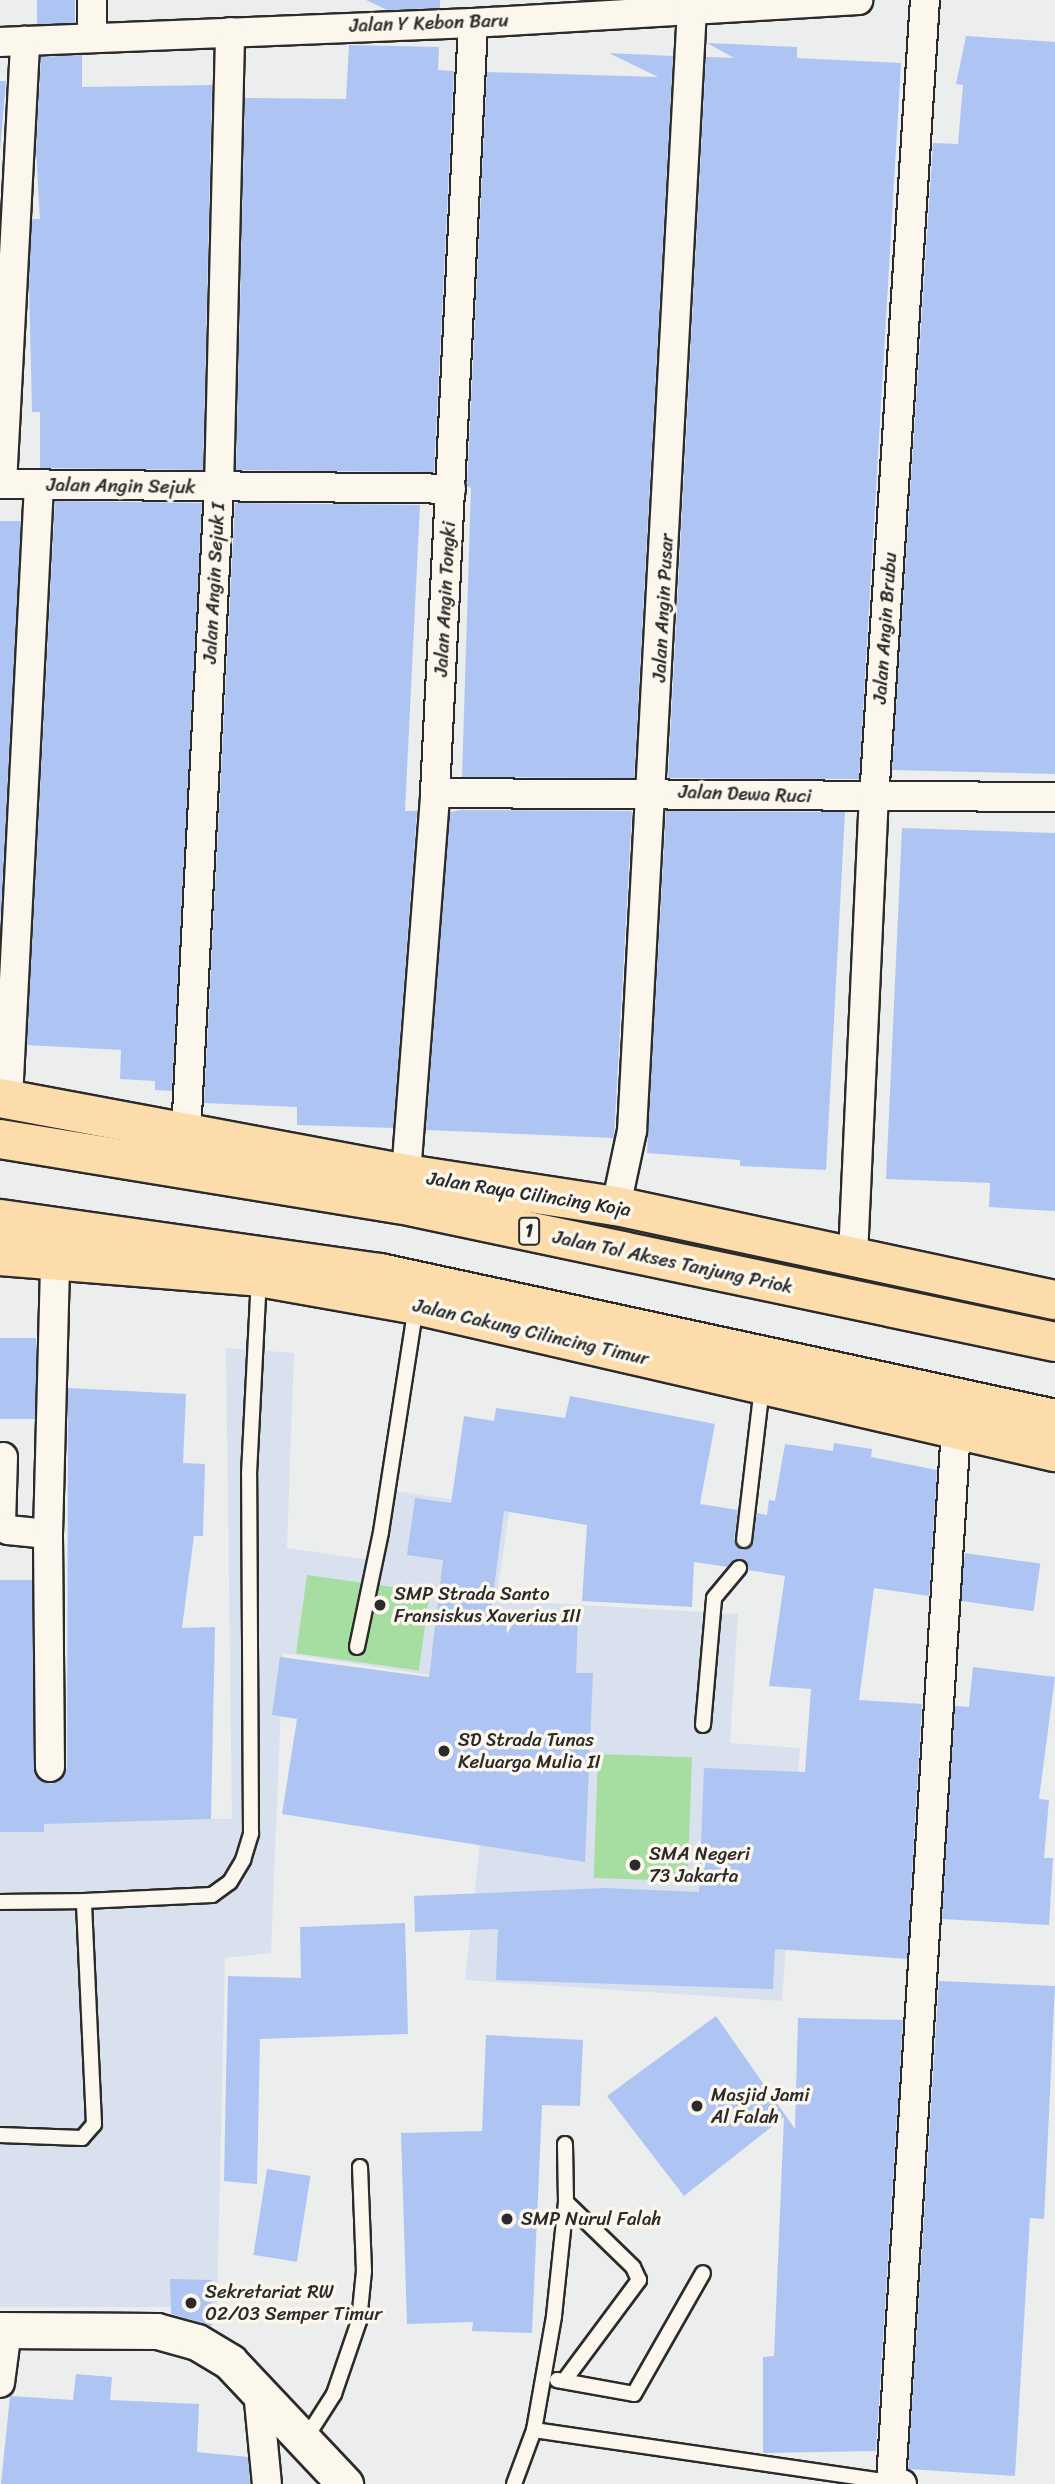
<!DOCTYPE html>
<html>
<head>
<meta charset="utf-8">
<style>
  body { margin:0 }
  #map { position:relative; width:1055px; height:2484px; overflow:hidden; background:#eceded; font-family:Sriracha,sans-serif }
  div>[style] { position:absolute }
  .built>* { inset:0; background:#d9e1ef }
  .green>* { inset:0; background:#a6dda1; transform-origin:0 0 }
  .building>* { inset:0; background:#aec5f3; transform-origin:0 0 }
  .roads { filter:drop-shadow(2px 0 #2b2b2b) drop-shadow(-2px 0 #2b2b2b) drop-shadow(0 2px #2b2b2b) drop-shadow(0 -2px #2b2b2b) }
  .service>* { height:14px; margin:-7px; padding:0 7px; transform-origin:7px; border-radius:7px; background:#fbf7ec }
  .minor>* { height:28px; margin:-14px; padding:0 14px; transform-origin:14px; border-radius:14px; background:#fbf7ec }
  .tertiary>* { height:35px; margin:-17.5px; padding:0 17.5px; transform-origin:17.5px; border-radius:17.5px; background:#fbf7ec }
  .trunk>* { height:38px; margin:-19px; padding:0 19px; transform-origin:19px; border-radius:19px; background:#fddcac }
  .motorway>* { height:38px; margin:-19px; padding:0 19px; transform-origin:19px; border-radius:19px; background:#fddcac }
  .dots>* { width:19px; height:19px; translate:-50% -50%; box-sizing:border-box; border:4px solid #fbf7ec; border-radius:50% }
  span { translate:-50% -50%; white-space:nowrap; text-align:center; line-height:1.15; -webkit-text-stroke:7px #fbf7ec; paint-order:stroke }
  .shield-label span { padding:2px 5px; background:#fbf7ec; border:2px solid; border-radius:5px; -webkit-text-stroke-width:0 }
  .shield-label { font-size:18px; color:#2b2b2b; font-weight:700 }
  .street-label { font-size:19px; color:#2b2b2b }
  .poi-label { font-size:19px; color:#2b2b2b }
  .left { translate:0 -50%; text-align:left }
</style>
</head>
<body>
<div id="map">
  <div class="built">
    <i style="clip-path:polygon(226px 1348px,294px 1353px,287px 1548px,370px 1560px,381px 1489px,510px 1508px,496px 1600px,738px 1614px,730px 1743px,800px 1748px,782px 2001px,465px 1980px,490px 1750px,495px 1609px,483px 1683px,283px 1653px,271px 1953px,225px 1958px,217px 2307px,0 2307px,0 1814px,232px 1819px)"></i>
  </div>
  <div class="green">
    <i style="left:307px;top:1575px;width:124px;height:79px;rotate:8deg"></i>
    <i style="left:598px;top:1754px;width:94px;height:124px;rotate:2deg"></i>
  </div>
  <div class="building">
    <i style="left:37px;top:0;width:38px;height:24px"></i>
    <i style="clip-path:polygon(366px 0,440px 0,440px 8px,387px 10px)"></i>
    <i style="clip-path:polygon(966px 36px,1055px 42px,1055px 774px,892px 770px,933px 143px,958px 144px,963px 85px,956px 84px)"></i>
    <i style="clip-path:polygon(707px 43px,797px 47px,797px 58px,901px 63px,859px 779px,668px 778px,706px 57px,734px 58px)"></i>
    <i style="clip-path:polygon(349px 45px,439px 47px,438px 70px,454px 71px,434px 472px,236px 470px,245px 98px,346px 99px)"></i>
    <i style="clip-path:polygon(609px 53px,673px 56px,634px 778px,462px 777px,471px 488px,467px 486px,487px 72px,658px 77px)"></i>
    <i style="clip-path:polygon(82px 55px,82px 87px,212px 85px,203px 470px,40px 468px,40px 412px,32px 412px,29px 284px,32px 219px,40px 219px,36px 151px,41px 57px)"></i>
    <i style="clip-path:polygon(0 81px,6px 81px,0 151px)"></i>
    <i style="clip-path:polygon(55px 501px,202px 503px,172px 1091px,155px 1090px,155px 1081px,120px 1079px,121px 1050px,27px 1045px)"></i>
    <i style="clip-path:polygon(235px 503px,420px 505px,405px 811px,417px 811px,393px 1128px,297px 1125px,297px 1107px,204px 1103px)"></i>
    <i style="clip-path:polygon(0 521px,21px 521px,0 928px)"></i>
    <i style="clip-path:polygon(461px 810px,632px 811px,614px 1138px,426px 1130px,450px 812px)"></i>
    <i style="clip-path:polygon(666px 811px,845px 812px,826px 1170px,740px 1166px,740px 1160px,647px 1153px)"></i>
    <i style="clip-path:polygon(902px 828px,1055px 833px,1055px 1211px,989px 1207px,990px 1183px,886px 1179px)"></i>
    <i style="left:0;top:1338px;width:36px;height:81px"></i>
    <i style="clip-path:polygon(68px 1388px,186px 1394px,183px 1463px,205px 1464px,203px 1536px,194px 1536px,182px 1628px,215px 1627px,211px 1819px,44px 1824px,44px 1832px,0 1832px,0 1580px,32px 1580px,35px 1775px,51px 1784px,67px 1768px)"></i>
    <i style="clip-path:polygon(570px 1396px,715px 1424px,700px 1504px,738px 1510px,734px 1540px,742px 1549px,752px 1545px,757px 1513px,767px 1515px,769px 1500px,775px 1501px,785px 1444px,833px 1451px,834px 1443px,872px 1449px,871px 1457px,937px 1470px,929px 1596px,874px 1588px,859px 1700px,922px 1704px,907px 1959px,775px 1949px,773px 1989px,496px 1980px,498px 1929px,415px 1932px,414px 1896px,605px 1888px,699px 1892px,704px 1768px,805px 1772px,811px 1689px,769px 1686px,785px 1576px,748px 1570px,741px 1559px,728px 1567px,694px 1562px,692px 1607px,582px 1601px,587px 1525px,504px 1511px,491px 1611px,578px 1614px,576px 1673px,593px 1673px,585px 1862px,282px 1814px,297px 1719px,272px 1715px,280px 1657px,429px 1677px,443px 1560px,407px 1555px,415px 1498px,451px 1503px,464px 1416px,494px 1421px,496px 1408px,565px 1418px)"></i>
    <i style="left:965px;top:1553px;width:76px;height:48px;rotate:8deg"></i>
    <i style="clip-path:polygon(973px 1667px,1055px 1677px,1039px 1799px,1049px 1800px,1044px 1858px,1053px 1858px,1049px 1925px,942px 1919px,955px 1706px,969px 1707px)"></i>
    <i style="clip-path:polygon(405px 1923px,408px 2034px,260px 2039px,257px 2184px,224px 2181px,228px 1976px,301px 1978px,300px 1927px)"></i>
    <i style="clip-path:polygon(939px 1981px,1055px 1986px,1044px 2219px,1030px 2218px,1015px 2476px,908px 2469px)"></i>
    <i style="clip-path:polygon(716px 2016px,795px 2129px,798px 2018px,903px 2020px,876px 2451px,763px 2453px,763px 2357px,774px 2356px,784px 2117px,684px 2196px,607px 2096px)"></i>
    <i style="clip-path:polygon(486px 2035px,583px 2040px,580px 2106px,542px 2105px,532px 2333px,472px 2331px,473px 2322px,407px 2324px,401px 2133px,482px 2131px)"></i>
    <i style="left:267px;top:2169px;width:44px;height:87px;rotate:9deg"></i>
    <i style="clip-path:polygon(170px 2279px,212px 2280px,212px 2326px,171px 2314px)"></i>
    <i style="clip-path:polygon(76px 2374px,112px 2377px,110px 2400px,199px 2404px,197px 2452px,248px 2457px,250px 2484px,1px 2484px,10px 2396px,73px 2400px)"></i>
  </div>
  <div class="roads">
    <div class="service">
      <i style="left:744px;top:1540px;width:154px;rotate:-83.3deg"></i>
      <i style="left:357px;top:1647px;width:117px;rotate:-78.2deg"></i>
      <i style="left:381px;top:1532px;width:229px;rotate:-81.2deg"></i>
      <i style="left:703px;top:1725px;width:127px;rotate:-85deg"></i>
      <i style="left:714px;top:1598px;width:39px;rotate:-50deg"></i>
      <i style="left:0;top:1902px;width:84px;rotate:-0.7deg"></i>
      <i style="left:0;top:2135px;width:82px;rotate:2.1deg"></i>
      <i style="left:82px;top:2138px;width:18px;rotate:-49deg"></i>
      <i style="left:94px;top:2124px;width:223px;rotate:-92.6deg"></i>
      <i style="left:84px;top:1901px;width:128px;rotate:-2.7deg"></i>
      <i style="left:212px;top:1895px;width:22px;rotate:-36deg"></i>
      <i style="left:230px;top:1882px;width:26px;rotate:-59deg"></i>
      <i style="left:243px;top:1860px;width:28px;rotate:-73deg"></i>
      <i style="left:251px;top:1833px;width:359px;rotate:-90.3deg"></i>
      <i style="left:249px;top:1474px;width:195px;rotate:-87.1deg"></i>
      <i style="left:557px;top:2380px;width:78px;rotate:10.3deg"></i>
      <i style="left:634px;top:2394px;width:139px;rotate:-60.3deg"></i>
      <i style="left:564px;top:2381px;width:126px;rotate:-53.4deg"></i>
      <i style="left:639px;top:2280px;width:14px;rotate:-115deg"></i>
      <i style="left:633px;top:2267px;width:93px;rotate:-135.9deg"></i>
      <i style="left:534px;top:2430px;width:361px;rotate:8.3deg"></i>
      <i style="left:304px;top:2441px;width:56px;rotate:-57.4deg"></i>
      <i style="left:334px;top:2394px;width:77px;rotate:-71.1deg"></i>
      <i style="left:359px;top:2321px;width:50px;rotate:-84.3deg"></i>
      <i style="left:364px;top:2271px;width:104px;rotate:-92.2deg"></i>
      <i style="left:514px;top:2484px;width:58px;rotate:-69.7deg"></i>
      <i style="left:534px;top:2430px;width:116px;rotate:-80deg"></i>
      <i style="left:554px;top:2316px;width:115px;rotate:-84deg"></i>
      <i style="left:566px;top:2202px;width:58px;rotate:-91deg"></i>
    </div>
    <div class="minor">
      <i style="left:92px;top:38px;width:38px;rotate:-90deg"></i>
      <i style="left:0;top:42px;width:473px;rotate:-2.3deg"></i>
      <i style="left:473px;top:23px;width:386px;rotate:-3.4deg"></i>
      <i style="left:0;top:484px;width:451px;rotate:0.6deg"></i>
      <i style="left:2px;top:484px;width:444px;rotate:-87deg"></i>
      <i style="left:435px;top:793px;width:620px;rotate:0.37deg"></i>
      <i style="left:8px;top:1099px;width:615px;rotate:-87.11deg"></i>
      <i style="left:186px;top:1134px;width:647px;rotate:-87.08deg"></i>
      <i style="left:219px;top:488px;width:456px;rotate:-88.6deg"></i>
      <i style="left:406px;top:1174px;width:382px;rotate:-85.6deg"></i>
      <i style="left:435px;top:793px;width:771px;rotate:-87.17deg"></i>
      <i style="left:616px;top:1206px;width:77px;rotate:-78deg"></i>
      <i style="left:632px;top:1131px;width:1124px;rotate:-86.94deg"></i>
      <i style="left:692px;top:9px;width:10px;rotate:-61deg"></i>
      <i style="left:853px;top:1256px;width:457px;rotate:-87.4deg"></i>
      <i style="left:874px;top:799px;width:801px;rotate:-86.35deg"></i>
      <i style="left:3px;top:1457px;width:66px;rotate:91.7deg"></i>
      <i style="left:1px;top:1523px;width:10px;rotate:45deg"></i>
      <i style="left:8px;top:1530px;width:40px;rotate:5.7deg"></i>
      <i style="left:50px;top:1767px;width:233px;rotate:-90.5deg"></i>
      <i style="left:48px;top:1534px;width:271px;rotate:-88.5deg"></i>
      <i style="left:0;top:2383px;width:53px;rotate:-82.5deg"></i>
      <i style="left:258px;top:2391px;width:93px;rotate:84.5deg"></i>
      <i style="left:902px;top:2484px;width:11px;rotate:-170deg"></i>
      <i style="left:891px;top:2482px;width:1056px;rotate:-86.47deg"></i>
    </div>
    <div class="tertiary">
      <i style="left:0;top:2330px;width:157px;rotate:0.4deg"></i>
      <i style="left:157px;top:2331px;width:41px;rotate:15.4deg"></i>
      <i style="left:197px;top:2342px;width:39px;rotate:31deg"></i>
      <i style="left:230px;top:2362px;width:168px;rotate:46.7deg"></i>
    </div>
    <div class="trunk">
      <i style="left:0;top:1098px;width:413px;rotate:10.6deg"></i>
      <i style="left:406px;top:1174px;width:212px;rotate:8.7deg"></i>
      <i style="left:616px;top:1206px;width:449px;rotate:12.1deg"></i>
      <i style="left:0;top:1256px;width:260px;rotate:4.6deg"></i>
      <i style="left:259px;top:1277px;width:159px;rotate:10.1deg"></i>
      <i style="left:416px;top:1305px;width:656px;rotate:12.96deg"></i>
    </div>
    <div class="motorway">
      <i style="left:0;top:1139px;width:404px;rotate:9.3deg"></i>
      <i style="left:399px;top:1204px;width:670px;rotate:11.88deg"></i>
      <i style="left:0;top:1219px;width:384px;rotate:8.1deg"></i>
      <i style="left:380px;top:1273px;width:691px;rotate:12.2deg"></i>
    </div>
  </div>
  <div class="dots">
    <i style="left:380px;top:1605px;background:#2b2b2b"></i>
    <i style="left:444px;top:1751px;background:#2b2b2b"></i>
    <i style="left:635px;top:1865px;background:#2b2b2b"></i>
    <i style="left:697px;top:2106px;background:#2b2b2b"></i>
    <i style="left:507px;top:2219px;background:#2b2b2b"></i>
    <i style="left:191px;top:2303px;background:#2b2b2b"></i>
  </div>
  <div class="shield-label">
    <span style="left:529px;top:1231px">1</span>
  </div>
  <div class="street-label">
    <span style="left:429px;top:23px;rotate:-2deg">Jalan Y Kebon Baru</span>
    <span style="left:121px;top:486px;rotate:1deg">Jalan Angin Sejuk</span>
    <span style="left:214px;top:583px;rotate:-87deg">Jalan Angin Sejuk I</span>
    <span style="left:445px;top:599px;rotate:-87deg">Jalan Angin Tongki</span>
    <span style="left:663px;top:608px;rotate:-87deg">Jalan Angin Pusar</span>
    <span style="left:885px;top:628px;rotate:-86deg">Jalan Angin Brubu</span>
    <span style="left:745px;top:794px;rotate:2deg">Jalan Dewa Ruci</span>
    <span style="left:529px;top:1194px;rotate:9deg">Jalan Raya Cilincing Koja</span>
    <span style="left:673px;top:1262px;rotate:12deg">Jalan Tol Akses Tanjung Priok</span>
    <span style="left:531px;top:1332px;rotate:13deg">Jalan Cakung Cilincing Timur</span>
  </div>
  <div class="poi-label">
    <span class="left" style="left:394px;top:1605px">SMP Strada Santo<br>Fransiskus Xaverius III</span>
    <span class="left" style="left:458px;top:1751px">SD Strada Tunas<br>Keluarga Mulia II</span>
    <span class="left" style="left:649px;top:1865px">SMA Negeri<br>73 Jakarta</span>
    <span class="left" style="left:711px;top:2106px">Masjid Jami<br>Al Falah</span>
    <span class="left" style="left:521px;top:2219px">SMP Nurul Falah</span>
    <span class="left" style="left:205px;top:2303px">Sekretariat RW<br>02/03 Semper Timur</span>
  </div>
</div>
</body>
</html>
